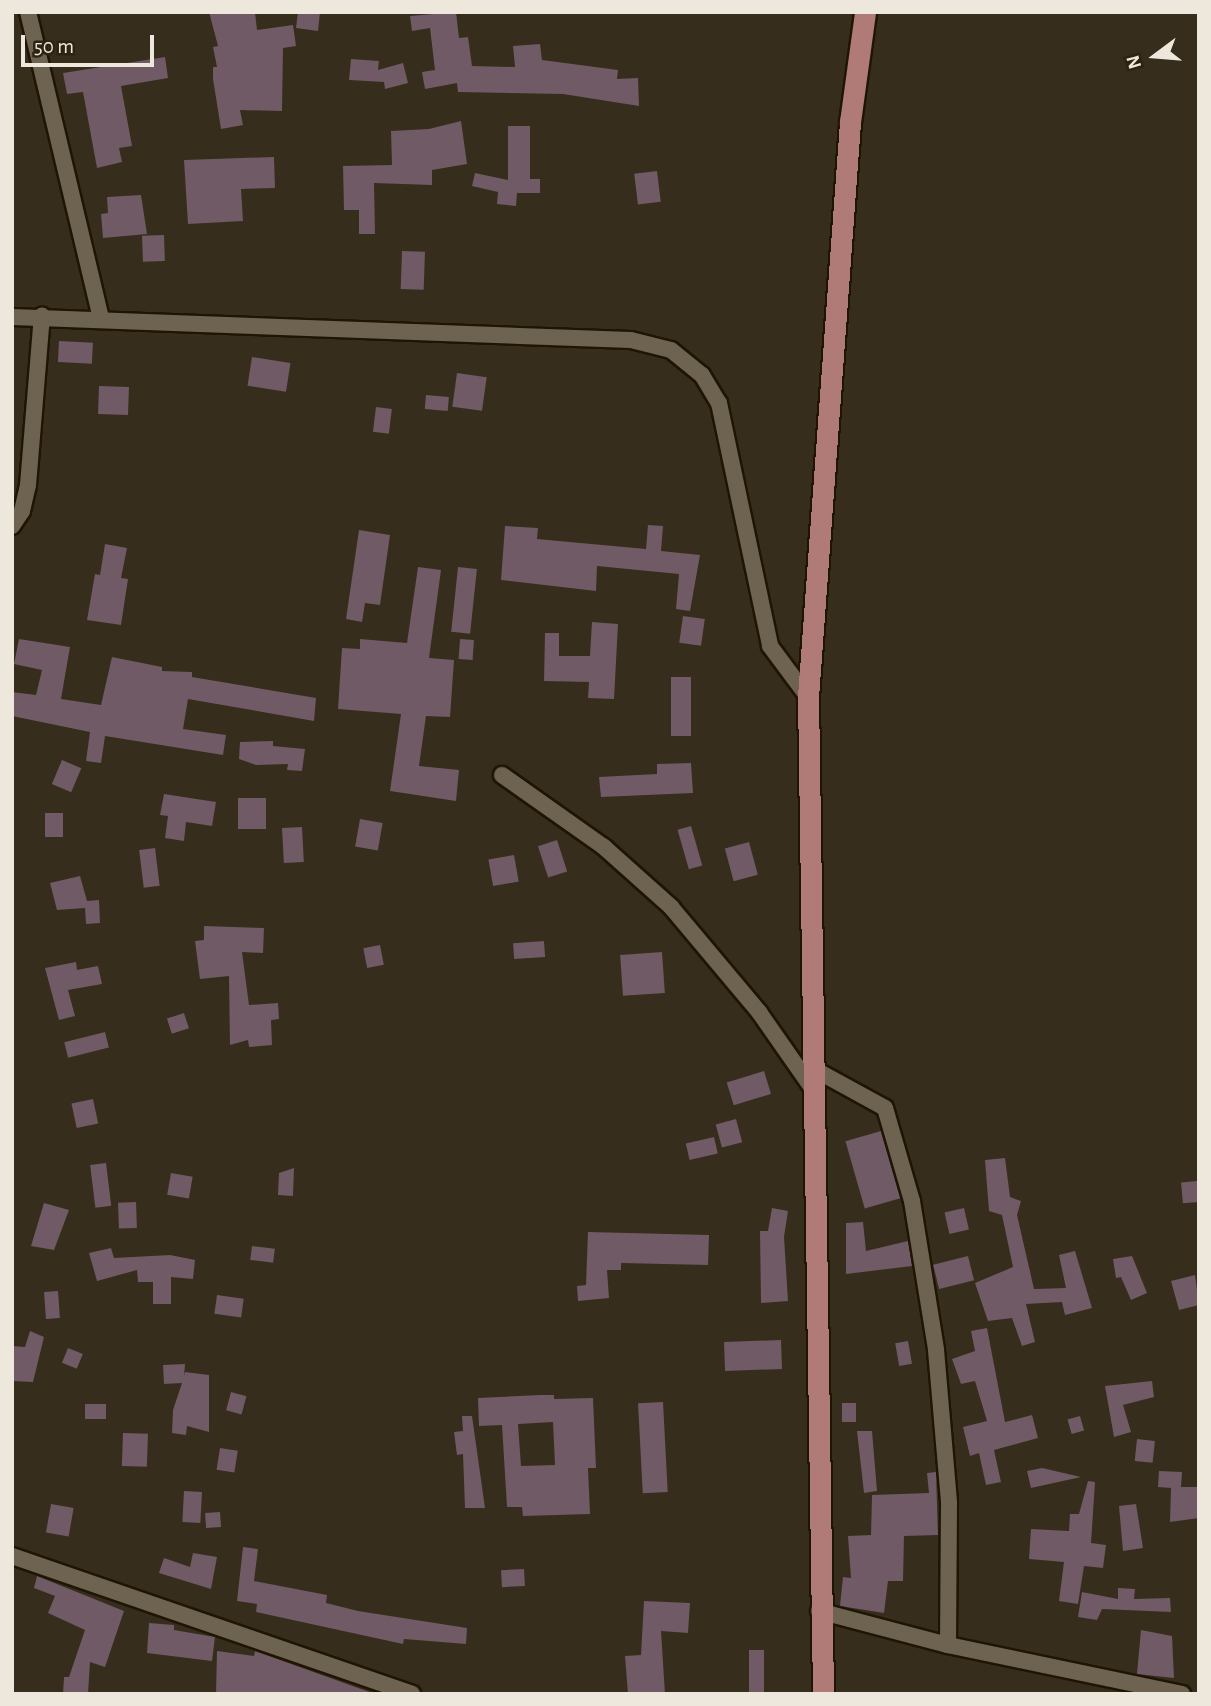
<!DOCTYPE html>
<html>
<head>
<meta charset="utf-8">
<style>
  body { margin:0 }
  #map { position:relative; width:1211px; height:1706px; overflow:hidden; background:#362d1c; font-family:"Alegreya Sans",sans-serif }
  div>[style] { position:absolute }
  .building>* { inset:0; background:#6f5a65; transform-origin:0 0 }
  .roads { filter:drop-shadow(2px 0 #1e1505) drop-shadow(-2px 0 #1e1505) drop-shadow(0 2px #1e1505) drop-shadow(0 -2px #1e1505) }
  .street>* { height:16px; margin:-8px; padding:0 8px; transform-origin:8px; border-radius:8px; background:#6d6350 }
  .primary>* { height:21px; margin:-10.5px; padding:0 10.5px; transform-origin:10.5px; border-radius:10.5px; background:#b07a77 }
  span { translate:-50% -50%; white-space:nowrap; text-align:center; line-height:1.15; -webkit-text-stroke:7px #2c2312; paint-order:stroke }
  .frame { position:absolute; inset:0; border:14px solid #ede7dc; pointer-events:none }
  .north { position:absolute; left:1120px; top:21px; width:70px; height:70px; -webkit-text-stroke:5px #2c2312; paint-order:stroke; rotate:254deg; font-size:19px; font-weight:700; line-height:28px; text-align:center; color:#ede7dc }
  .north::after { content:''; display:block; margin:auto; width:24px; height:32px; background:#ede7dc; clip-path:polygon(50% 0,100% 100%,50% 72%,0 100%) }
  .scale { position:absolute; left:21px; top:35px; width:133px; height:32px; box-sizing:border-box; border:4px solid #ede7dc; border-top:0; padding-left:9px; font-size:21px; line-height:24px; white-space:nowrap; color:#ede7dc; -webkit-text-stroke:5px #2c2312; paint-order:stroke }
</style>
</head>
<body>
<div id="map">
  <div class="building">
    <i style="clip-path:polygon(209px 12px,255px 12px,257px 30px,293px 25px,296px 46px,283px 48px,282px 111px,240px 110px,243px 125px,221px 129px,213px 79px,213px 67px,217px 67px,213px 47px,218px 46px)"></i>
    <i style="clip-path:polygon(298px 12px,320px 12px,318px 31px,296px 28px)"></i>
    <i style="clip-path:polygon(456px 12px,459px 38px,468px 37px,472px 66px,515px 67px,513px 46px,540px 44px,542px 60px,618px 70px,617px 79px,638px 78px,639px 106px,563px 94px,458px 92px,457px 83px,425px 89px,422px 72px,435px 70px,430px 28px,412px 31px,410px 16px)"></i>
    <i style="clip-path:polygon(165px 57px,168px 78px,121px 86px,132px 146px,119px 148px,122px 162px,97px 168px,83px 92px,67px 94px,63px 73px)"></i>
    <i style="clip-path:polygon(351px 59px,379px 61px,378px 70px,403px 63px,408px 83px,385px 89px,384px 82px,349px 80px)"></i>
    <i style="clip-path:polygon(461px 121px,467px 164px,432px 170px,432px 185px,374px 183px,375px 234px,359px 234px,359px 210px,344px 210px,343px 166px,392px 165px,391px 131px,429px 129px)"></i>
    <i style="clip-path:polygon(508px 126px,530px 126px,530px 179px,540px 179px,540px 193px,517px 193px,516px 206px,497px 204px,498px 192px,472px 186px,475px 173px,508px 180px)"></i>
    <i style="clip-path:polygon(274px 157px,275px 188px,241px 189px,243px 221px,188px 224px,184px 160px)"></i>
    <i style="left:657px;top:171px;width:31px;height:23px;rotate:83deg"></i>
    <i style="clip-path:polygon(141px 195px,147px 234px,103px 238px,101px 214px,108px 213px,107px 197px)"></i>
    <i style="left:164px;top:235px;width:26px;height:22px;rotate:88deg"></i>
    <i style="left:402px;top:251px;width:23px;height:38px;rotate:2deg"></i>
    <i style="left:59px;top:341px;width:34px;height:21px;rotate:3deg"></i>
    <i style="left:252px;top:357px;width:39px;height:29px;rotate:9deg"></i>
    <i style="left:457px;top:373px;width:30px;height:34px;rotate:8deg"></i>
    <i style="left:99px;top:386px;width:30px;height:28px;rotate:2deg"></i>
    <i style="left:426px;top:395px;width:23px;height:14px;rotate:5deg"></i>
    <i style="left:376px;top:407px;width:16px;height:25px;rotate:7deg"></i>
    <i style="clip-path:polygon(648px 525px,663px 526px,661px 551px,700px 555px,690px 611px,676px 609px,679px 574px,597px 566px,596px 591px,501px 580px,505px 526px,538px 528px,537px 539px,646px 549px)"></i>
    <i style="clip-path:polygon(359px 530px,390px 535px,380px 605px,365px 603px,362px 622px,346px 619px)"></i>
    <i style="clip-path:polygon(105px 544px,127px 548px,121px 578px,128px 579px,121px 625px,87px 620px,95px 574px,100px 575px)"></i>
    <i style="clip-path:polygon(418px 567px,441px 570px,429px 658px,454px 660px,450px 717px,426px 716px,419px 766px,459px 770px,456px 801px,390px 791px,401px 714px,338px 709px,342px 648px,360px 649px,360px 639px,407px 643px)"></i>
    <i style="left:458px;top:567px;width:19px;height:65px;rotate:6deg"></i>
    <i style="left:683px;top:616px;width:22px;height:27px;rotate:8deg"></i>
    <i style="clip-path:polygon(592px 622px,618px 624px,614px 699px,588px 698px,589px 682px,544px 681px,545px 633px,559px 633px,559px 656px,590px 656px)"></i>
    <i style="clip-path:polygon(19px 639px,70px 647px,61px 699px,101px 705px,112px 657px,162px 667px,162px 671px,192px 672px,192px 677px,316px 698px,314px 721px,188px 699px,183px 729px,226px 735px,223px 755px,105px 736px,101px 763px,86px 761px,90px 732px,12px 716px,12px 692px,36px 695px,42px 670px,14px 664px)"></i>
    <i style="left:460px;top:639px;width:14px;height:20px;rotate:4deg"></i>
    <i style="left:671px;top:677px;width:20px;height:59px"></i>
    <i style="clip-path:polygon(273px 741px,273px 746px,305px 749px,302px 771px,287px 770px,288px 764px,256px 765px,239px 759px,240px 742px)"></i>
    <i style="left:62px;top:760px;width:21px;height:26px;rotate:23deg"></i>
    <i style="clip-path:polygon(691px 763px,693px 793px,601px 797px,599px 777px,657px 774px,657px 764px)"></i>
    <i style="clip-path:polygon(164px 794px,216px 802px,212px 826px,186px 822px,184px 841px,165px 838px,168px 816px,160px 815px)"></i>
    <i style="left:238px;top:798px;width:28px;height:31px"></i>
    <i style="left:45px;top:813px;width:18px;height:24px"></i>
    <i style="left:360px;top:819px;width:23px;height:28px;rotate:10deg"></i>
    <i style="left:691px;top:826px;width:41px;height:14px;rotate:74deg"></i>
    <i style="left:302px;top:827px;width:35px;height:20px;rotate:87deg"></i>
    <i style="left:557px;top:840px;width:33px;height:20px;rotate:72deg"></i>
    <i style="left:749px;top:842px;width:34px;height:25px;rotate:75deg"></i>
    <i style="left:155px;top:848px;width:38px;height:16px;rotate:83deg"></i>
    <i style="left:514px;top:855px;width:27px;height:26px;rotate:80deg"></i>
    <i style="clip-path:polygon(80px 876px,87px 901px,99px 900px,100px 923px,86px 924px,85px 908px,57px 910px,50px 883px)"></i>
    <i style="clip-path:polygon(204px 926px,264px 928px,263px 953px,242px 952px,249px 1005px,278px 1003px,279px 1019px,271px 1020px,272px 1045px,249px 1047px,248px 1040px,230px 1045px,229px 976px,200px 979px,195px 941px,204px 940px)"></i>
    <i style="left:544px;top:941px;width:16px;height:31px;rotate:86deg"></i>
    <i style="left:380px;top:945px;width:20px;height:17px;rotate:79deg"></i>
    <i style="left:662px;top:952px;width:41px;height:42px;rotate:86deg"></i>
    <i style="clip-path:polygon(76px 962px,77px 970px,98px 966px,102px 984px,68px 990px,75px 1016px,59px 1020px,45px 968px)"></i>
    <i style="left:184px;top:1013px;width:16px;height:18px;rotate:72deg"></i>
    <i style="left:105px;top:1032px;width:16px;height:42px;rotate:76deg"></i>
    <i style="left:764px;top:1071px;width:24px;height:39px;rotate:73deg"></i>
    <i style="left:93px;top:1099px;width:25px;height:22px;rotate:78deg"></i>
    <i style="left:736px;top:1119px;width:24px;height:21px;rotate:75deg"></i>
    <i style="left:881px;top:1131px;width:70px;height:37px;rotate:74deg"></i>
    <i style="left:714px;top:1137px;width:17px;height:29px;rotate:77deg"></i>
    <i style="clip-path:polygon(1005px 1158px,1010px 1197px,1021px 1201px,1017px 1215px,1034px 1289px,1066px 1288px,1059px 1255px,1075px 1251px,1092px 1308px,1065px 1315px,1062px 1302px,1026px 1304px,1035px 1342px,1022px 1346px,1012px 1318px,988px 1321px,975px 1283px,1013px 1267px,1002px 1215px,989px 1211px,985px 1160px)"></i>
    <i style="left:106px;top:1163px;width:43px;height:16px;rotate:83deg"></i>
    <i style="clip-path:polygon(294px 1168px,293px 1196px,278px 1195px,279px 1173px)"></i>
    <i style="left:171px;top:1173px;width:22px;height:22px;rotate:10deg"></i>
    <i style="left:1197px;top:1181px;width:21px;height:16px;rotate:85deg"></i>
    <i style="left:136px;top:1202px;width:26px;height:18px;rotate:88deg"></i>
    <i style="clip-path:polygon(44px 1203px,69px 1210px,54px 1250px,31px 1246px)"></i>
    <i style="clip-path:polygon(772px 1208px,788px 1211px,784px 1237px,788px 1301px,761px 1303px,760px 1231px,768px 1231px)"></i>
    <i style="left:964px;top:1208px;width:22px;height:20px;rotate:77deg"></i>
    <i style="clip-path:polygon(863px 1222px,866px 1251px,908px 1241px,912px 1266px,846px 1274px,846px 1223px)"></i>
    <i style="clip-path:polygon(588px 1232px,709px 1235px,708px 1265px,621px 1263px,621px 1270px,607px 1270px,609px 1298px,578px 1301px,577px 1286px,586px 1285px)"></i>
    <i style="left:252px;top:1246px;width:23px;height:14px;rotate:7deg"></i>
    <i style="clip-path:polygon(111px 1248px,114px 1258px,170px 1255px,195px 1260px,193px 1279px,171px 1277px,171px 1304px,153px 1304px,153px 1282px,138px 1282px,137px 1270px,97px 1281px,89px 1253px)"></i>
    <i style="left:968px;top:1256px;width:25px;height:36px;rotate:76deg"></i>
    <i style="clip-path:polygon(1132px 1256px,1147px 1293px,1131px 1300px,1121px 1277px,1116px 1278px,1113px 1259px)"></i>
    <i style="clip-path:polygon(1195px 1275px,1199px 1305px,1179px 1310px,1171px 1281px)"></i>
    <i style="left:58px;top:1291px;width:27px;height:14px;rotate:86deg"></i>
    <i style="left:217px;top:1295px;width:27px;height:19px;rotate:8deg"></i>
    <i style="clip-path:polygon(987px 1328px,1005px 1422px,1032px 1415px,1038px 1438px,994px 1450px,1001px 1482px,986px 1485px,979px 1453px,970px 1456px,963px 1427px,987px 1421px,975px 1381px,961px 1384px,952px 1359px,975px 1351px,971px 1331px)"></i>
    <i style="clip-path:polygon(30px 1331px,44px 1337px,33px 1382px,12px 1381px,12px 1346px,25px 1347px)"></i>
    <i style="left:781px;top:1340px;width:29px;height:57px;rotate:88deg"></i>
    <i style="left:908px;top:1341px;width:23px;height:13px;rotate:80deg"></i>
    <i style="left:68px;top:1348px;width:16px;height:16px;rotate:22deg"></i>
    <i style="clip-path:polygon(185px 1364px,184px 1376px,185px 1372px,209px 1375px,209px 1432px,187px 1426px,186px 1435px,172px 1433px,173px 1410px,182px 1383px,164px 1384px,163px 1365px)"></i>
    <i style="clip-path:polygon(1152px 1381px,1154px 1397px,1123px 1405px,1131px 1432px,1114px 1437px,1105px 1386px)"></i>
    <i style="left:231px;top:1392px;width:16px;height:19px;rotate:15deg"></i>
    <i style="clip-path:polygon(evenodd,540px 1395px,554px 1395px,554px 1399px,593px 1398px,596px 1468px,588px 1468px,590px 1514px,523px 1516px,522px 1507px,507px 1507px,502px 1425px,479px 1426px,478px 1398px,540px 1395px,553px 1422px,555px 1465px,521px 1466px,518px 1424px,553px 1422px)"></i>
    <i style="left:663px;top:1402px;width:90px;height:25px;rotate:87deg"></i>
    <i style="left:842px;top:1403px;width:14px;height:19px"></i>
    <i style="left:85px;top:1404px;width:21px;height:15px"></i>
    <i style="clip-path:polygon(462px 1416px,472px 1416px,485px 1508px,465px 1508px,463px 1454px,457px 1455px,454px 1432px,463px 1431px)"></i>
    <i style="left:1080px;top:1416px;width:15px;height:13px;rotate:74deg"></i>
    <i style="clip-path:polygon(857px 1431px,872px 1431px,877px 1491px,864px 1493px)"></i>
    <i style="left:123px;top:1433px;width:25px;height:33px;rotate:2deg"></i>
    <i style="left:1137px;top:1439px;width:18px;height:22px;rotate:6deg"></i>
    <i style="left:220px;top:1448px;width:18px;height:22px;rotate:9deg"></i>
    <i style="clip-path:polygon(1042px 1468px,1081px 1477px,1031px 1488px,1027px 1471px)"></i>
    <i style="clip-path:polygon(1159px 1471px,1182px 1472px,1181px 1487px,1199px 1487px,1199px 1518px,1170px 1522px,1171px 1488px,1158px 1487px)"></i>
    <i style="clip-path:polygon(936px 1472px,938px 1535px,904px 1536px,903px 1581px,888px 1581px,884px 1613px,840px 1606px,843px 1577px,851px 1578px,848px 1536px,871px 1535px,872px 1495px,929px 1493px,927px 1473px)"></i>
    <i style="clip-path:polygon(1088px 1481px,1095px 1482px,1091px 1543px,1106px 1545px,1103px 1568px,1084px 1566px,1078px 1604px,1059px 1601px,1064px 1562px,1029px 1559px,1031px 1529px,1069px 1531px,1070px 1514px,1079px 1514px)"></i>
    <i style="left:184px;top:1491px;width:18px;height:31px;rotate:3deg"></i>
    <i style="left:51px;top:1504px;width:23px;height:29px;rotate:10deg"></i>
    <i style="clip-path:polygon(1136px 1504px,1143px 1548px,1123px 1551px,1119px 1506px)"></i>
    <i style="left:220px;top:1512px;width:15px;height:15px;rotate:86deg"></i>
    <i style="clip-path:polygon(243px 1547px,258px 1549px,254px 1581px,327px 1595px,326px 1603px,358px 1611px,467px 1628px,466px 1644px,404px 1639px,403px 1644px,256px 1612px,257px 1604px,237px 1601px)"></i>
    <i style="clip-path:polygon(193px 1553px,217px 1557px,211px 1589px,159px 1573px,164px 1558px,190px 1567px)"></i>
    <i style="left:524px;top:1569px;width:17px;height:23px;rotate:87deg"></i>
    <i style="clip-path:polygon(37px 1576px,124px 1611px,105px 1667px,90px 1662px,88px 1694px,63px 1694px,64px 1677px,69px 1677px,85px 1630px,48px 1613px,55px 1596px,34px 1588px)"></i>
    <i style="clip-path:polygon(1118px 1588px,1135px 1589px,1134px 1599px,1170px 1598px,1171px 1612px,1102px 1609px,1097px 1620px,1078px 1617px,1082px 1592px,1118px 1599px)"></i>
    <i style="clip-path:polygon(644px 1601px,690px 1603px,688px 1633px,661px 1631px,665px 1694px,628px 1694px,625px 1656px,641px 1655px)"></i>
    <i style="clip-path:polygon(149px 1623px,174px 1625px,174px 1630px,215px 1637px,212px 1661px,147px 1653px)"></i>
    <i style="clip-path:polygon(1141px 1630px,1172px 1636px,1174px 1678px,1137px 1674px)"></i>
    <i style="left:749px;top:1650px;width:15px;height:44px"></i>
    <i style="clip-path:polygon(217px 1651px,254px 1656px,255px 1651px,375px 1694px,216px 1694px)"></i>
  </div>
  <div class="roads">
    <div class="street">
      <i style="left:28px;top:12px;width:315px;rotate:76.6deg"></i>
      <i style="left:12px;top:317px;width:619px;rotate:2.13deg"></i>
      <i style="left:631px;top:340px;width:41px;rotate:14deg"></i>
      <i style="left:671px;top:350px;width:40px;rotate:39deg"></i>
      <i style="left:702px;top:375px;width:33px;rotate:59deg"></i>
      <i style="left:719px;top:403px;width:248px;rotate:78.1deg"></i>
      <i style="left:770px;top:646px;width:64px;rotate:53.3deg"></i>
      <i style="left:12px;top:526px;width:18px;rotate:-56deg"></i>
      <i style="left:22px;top:511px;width:27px;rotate:-77deg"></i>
      <i style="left:28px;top:485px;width:170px;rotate:-85.3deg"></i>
      <i style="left:502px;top:775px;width:125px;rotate:35.2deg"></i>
      <i style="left:604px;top:847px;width:90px;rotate:41.8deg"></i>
      <i style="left:671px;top:907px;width:137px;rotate:50deg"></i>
      <i style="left:759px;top:1012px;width:93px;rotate:55.1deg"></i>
      <i style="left:812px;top:1068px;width:83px;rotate:28.7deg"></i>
      <i style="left:885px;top:1108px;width:97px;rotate:73.8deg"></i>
      <i style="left:912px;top:1201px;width:151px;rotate:80.8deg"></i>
      <i style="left:936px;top:1350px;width:154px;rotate:85.1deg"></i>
      <i style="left:949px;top:1503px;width:142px;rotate:90.4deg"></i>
      <i style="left:12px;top:1556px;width:423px;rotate:19deg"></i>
      <i style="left:819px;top:1611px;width:133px;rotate:14.8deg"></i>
      <i style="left:948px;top:1645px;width:239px;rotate:11.8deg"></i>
    </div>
    <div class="primary">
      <i style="left:823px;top:1694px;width:997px;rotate:-90.86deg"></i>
      <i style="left:808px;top:697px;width:577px;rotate:-85.82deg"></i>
      <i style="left:850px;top:122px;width:111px;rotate:-82.2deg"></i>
    </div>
  </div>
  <div class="frame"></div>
  <div class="north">N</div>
  <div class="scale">50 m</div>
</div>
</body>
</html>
